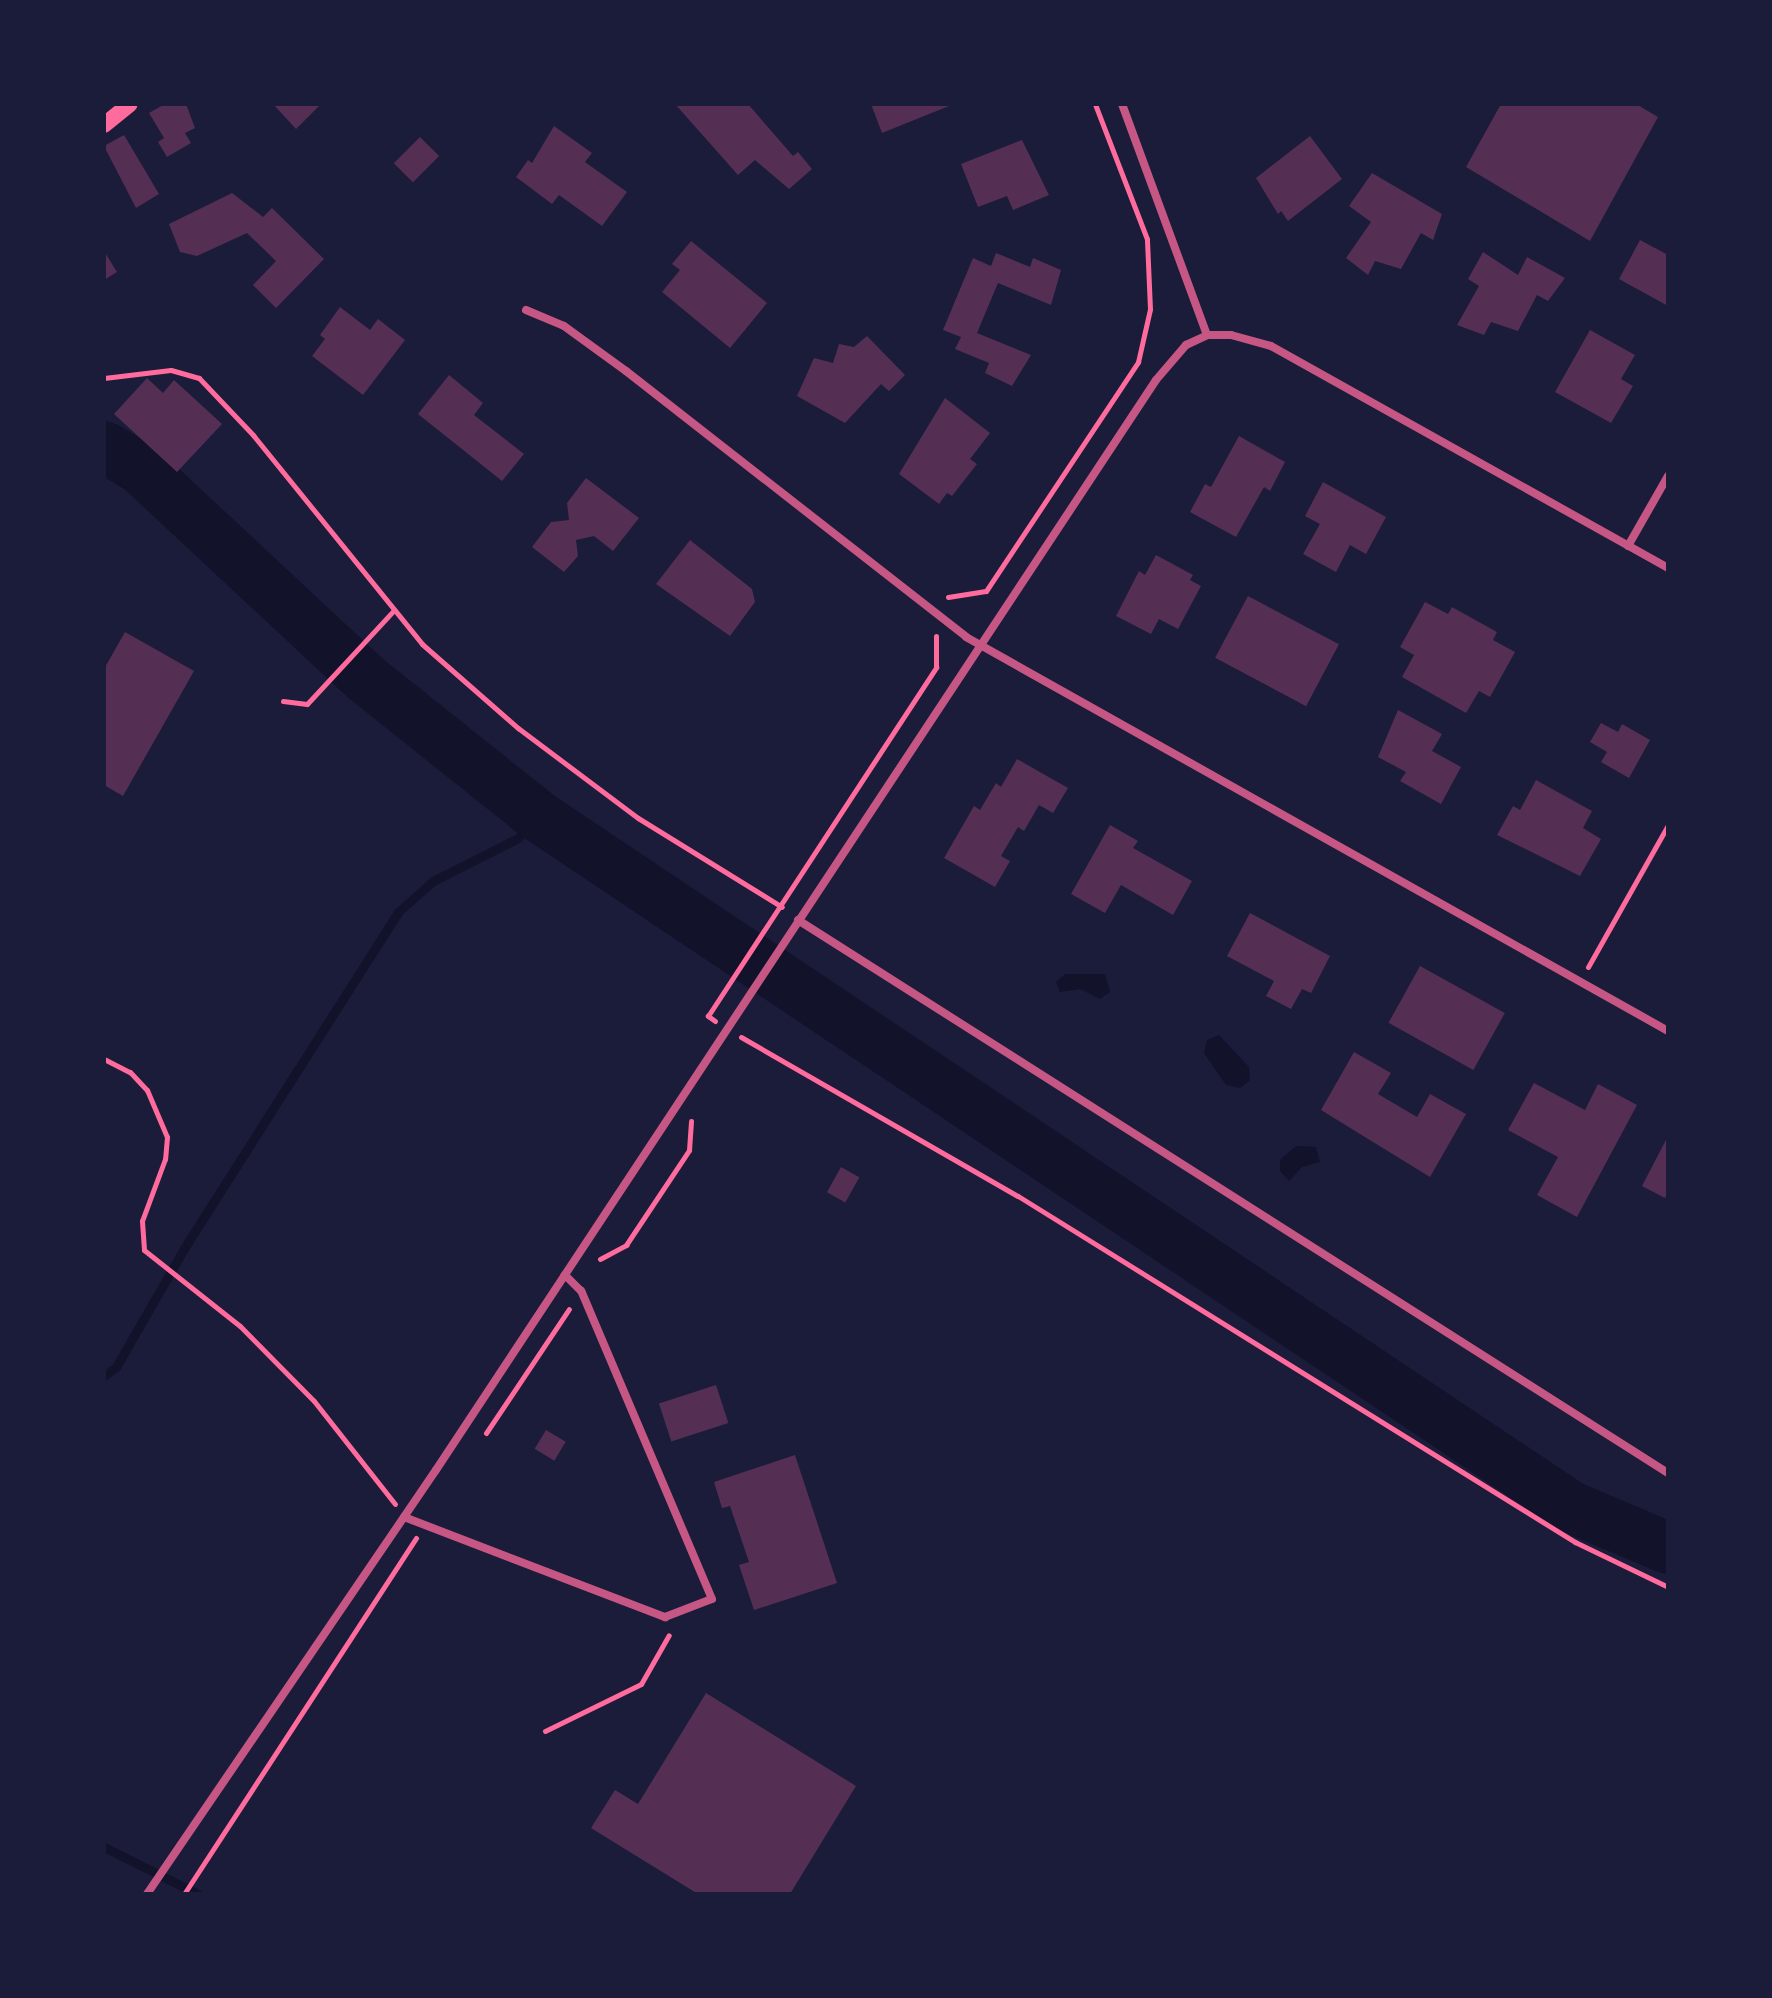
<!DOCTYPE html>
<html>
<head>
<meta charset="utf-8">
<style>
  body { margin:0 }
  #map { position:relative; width:1772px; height:1998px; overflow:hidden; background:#1b1b3a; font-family:"Open Sans",sans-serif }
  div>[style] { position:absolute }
  .water>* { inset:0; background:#12122b }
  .stream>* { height:9px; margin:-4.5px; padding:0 4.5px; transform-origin:4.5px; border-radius:4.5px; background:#12122b }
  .river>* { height:52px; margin:-26px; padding:0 26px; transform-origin:26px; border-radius:26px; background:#12122b }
  .building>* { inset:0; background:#542f53; transform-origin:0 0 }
  .path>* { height:5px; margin:-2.5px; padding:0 2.5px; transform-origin:2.5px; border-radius:2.5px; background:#ff6b9d }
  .minor>* { height:8px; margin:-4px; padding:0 4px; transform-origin:4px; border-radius:4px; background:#c65784 }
  .secondary>* { height:16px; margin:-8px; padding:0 8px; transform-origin:8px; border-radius:8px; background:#ff6b9d }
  span { translate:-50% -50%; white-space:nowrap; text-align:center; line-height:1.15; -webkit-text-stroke:7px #1b1b3a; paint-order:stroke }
  .frame { position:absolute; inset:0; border:106px solid #1b1b3a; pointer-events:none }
</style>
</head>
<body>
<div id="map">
  <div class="water">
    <i style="clip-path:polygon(1065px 974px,1105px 974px,1110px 992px,1100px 999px,1080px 989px,1060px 992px,1056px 982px)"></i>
    <i style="clip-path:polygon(1219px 1035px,1249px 1067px,1250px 1080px,1240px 1088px,1226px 1085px,1204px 1053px,1207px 1040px)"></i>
    <i style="clip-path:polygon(1296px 1146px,1316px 1147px,1320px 1162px,1302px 1167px,1289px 1181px,1280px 1171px,1280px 1160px)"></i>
  </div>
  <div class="stream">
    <i style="left:104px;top:1376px;width:15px;rotate:-37deg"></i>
    <i style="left:116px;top:1367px;width:144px;rotate:-60.1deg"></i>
    <i style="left:188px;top:1242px;width:391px;rotate:-57.5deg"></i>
    <i style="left:398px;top:912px;width:47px;rotate:-41.5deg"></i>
    <i style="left:433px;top:881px;width:95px;rotate:-26.8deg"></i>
    <i style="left:518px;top:838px;width:30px;rotate:-48deg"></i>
    <i style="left:104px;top:1847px;width:105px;rotate:26.6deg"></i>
  </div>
  <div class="river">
    <i style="left:104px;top:447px;width:42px;rotate:30.3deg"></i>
    <i style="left:140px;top:468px;width:306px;rotate:43deg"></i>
    <i style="left:364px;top:677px;width:223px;rotate:38.6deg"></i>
    <i style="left:538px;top:816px;width:1243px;rotate:33.78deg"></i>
    <i style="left:1571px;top:1507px;width:105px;rotate:22.9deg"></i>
  </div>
  <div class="building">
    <i style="clip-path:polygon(165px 104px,186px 104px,195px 128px,185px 133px,191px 143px,167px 157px,158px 142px,164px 138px,149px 113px)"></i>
    <i style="clip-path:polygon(273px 104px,321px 104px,296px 129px)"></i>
    <i style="clip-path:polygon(675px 104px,748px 104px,793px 156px,798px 152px,812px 169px,789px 189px,755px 160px,738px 175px)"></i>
    <i style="clip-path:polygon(871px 104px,954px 104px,882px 133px)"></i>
    <i style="clip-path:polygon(1501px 104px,1636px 104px,1658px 117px,1590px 241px,1466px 167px)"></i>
    <i style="clip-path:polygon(554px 126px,592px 153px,585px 162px,627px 192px,602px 226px,559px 195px,552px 204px,516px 177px,528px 160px,532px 163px)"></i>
    <i style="clip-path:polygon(124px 135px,159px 194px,136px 208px,104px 146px)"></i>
    <i style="clip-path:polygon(1310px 136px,1342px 179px,1288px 221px,1281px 211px,1278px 214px,1256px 178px)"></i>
    <i style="left:420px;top:137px;width:27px;height:37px;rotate:45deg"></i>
    <i style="clip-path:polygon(1022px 140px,1049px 195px,1013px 210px,1007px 196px,978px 207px,961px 164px)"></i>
    <i style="clip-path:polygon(1372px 173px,1442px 214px,1433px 240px,1421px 233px,1401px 269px,1375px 261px,1368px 275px,1346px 258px,1371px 222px,1349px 206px)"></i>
    <i style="clip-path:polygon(232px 193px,263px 217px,272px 208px,324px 259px,276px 308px,253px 285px,276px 261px,247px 233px,197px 256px,180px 252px,169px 224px)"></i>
    <i style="clip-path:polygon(1640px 240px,1668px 255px,1668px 306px,1619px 279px)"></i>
    <i style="clip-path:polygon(691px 241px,767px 303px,730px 348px,662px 292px,680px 270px,672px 264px)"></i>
    <i style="clip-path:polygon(104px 251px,117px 272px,104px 280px)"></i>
    <i style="clip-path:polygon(1483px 252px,1518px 275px,1527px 257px,1565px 278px,1548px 301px,1537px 295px,1518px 331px,1491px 322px,1484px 335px,1457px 325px,1479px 286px,1468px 279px)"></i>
    <i style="clip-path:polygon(996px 253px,1030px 267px,1033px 258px,1061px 270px,1051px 305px,998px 283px,977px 333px,1031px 355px,1012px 386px,985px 373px,989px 363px,955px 349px,961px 337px,943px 330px,973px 258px,991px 266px)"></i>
    <i style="clip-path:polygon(340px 307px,370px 330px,378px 319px,405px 340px,363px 395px,312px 356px,325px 339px,320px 335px)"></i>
    <i style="clip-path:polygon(1590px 330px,1635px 355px,1621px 379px,1633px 386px,1611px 423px,1555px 392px)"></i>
    <i style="clip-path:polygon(867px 336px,905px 375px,889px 391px,881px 384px,845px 423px,797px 396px,814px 358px,833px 363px,839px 344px,854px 347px)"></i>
    <i style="clip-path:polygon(449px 375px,483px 403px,474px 415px,524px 454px,502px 481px,418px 414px)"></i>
    <i style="clip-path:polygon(147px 378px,163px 393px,174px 380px,222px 424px,177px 472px,114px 414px)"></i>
    <i style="clip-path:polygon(945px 398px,990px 433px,970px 459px,977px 464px,952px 496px,947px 493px,939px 504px,899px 474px)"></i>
    <i style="clip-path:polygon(1239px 436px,1285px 462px,1270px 491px,1264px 487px,1236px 537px,1190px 512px,1205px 484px,1211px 487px)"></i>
    <i style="clip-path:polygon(586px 478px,639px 518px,613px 551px,594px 536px,576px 540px,578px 556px,564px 572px,532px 547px,551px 522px,569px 520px,567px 503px)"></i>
    <i style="clip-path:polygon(1323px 482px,1386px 517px,1366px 554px,1350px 545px,1336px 572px,1303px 554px,1320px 524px,1305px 516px)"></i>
    <i style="clip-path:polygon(690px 540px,752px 589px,755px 602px,730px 636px,656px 584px)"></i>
    <i style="clip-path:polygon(1156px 555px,1193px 575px,1190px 580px,1201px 586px,1178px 629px,1159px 619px,1151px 634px,1116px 616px,1139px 571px,1145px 575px)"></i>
    <i style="left:1248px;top:596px;width:103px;height:70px;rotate:28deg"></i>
    <i style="clip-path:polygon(1425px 602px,1448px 614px,1452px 607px,1497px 632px,1493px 640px,1515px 652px,1490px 697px,1479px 691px,1466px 713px,1402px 677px,1414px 655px,1400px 647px)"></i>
    <i style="clip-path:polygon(125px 632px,194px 671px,123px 796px,104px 785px,104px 669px)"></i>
    <i style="clip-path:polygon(1398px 710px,1442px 734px,1432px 751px,1461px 767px,1441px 804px,1400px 781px,1406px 772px,1378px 757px)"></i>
    <i style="clip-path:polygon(1601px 723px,1618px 732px,1622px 724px,1650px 740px,1629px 778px,1601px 762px,1607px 752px,1590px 742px)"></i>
    <i style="clip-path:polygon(1017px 759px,1068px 788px,1053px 813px,1039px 805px,1024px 831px,1018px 827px,1001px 856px,1010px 861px,995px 887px,944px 858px,974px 806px,980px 810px,996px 783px,1001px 787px)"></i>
    <i style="clip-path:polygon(1536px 780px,1592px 811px,1583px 828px,1601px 839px,1580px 876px,1497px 835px,1513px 806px,1520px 810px)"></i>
    <i style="clip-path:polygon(1110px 825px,1138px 841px,1133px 848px,1192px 881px,1173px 915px,1121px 885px,1105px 913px,1071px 894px)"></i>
    <i style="clip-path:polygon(1250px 913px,1330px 956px,1311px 993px,1302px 989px,1291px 1009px,1266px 996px,1274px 981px,1227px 956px)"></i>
    <i style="left:1420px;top:966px;width:97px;height:65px;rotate:29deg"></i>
    <i style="clip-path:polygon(1354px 1052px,1391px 1073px,1378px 1094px,1417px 1117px,1430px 1094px,1466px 1114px,1430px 1177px,1321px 1110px)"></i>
    <i style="clip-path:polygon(1534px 1083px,1585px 1110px,1598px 1084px,1637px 1105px,1577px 1217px,1537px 1195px,1558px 1157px,1508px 1130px)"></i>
    <i style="clip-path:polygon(1668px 1136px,1668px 1192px,1665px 1198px,1642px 1186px)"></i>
    <i style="left:841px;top:1167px;width:21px;height:29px;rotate:29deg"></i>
    <i style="left:716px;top:1385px;width:40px;height:60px;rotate:72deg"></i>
    <i style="left:546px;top:1430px;width:23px;height:22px;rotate:31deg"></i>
    <i style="clip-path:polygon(795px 1455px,837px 1583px,754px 1610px,739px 1565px,749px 1562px,730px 1506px,722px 1508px,714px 1482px)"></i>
    <i style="clip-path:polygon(706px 1693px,856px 1786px,790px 1894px,698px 1894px,591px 1828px,615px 1790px,638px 1804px)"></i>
  </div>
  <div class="path">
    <i style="left:104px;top:378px;width:67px;rotate:-6.8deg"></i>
    <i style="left:171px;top:370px;width:29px;rotate:16deg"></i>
    <i style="left:199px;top:378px;width:79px;rotate:46.5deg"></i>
    <i style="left:253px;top:435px;width:269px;rotate:51deg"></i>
    <i style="left:422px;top:644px;width:128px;rotate:41.2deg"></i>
    <i style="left:518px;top:728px;width:150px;rotate:36.9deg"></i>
    <i style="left:638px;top:818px;width:169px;rotate:31.7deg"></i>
    <i style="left:948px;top:597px;width:38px;rotate:-9deg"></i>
    <i style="left:986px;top:591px;width:275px;rotate:-56.4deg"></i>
    <i style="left:1138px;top:362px;width:54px;rotate:-77.2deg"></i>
    <i style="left:1150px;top:309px;width:70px;rotate:-92.5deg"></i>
    <i style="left:1147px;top:239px;width:145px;rotate:-111.1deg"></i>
    <i style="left:283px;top:701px;width:24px;rotate:7deg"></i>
    <i style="left:307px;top:704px;width:128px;rotate:-47.2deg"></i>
    <i style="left:1588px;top:967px;width:163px;rotate:-60.6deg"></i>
    <i style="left:715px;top:1021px;width:9px;rotate:-144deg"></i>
    <i style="left:708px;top:1016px;width:417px;rotate:-56.8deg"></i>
    <i style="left:936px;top:667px;width:31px;rotate:-90deg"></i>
    <i style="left:741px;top:1037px;width:319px;rotate:29.9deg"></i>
    <i style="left:1018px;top:1196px;width:656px;rotate:31.85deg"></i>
    <i style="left:1575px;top:1542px;width:103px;rotate:25.8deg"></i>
    <i style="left:104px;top:1059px;width:29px;rotate:27deg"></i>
    <i style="left:130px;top:1072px;width:25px;rotate:47deg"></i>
    <i style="left:147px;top:1090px;width:51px;rotate:66.9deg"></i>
    <i style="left:167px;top:1137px;width:22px;rotate:95deg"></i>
    <i style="left:165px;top:1159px;width:66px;rotate:110.4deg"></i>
    <i style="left:142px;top:1221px;width:29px;rotate:86deg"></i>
    <i style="left:144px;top:1250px;width:122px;rotate:38.4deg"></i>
    <i style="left:240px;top:1326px;width:105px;rotate:45.4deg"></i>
    <i style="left:314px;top:1401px;width:131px;rotate:51.8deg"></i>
    <i style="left:600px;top:1259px;width:30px;rotate:-28deg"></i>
    <i style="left:626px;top:1245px;width:114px;rotate:-56.4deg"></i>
    <i style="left:689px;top:1150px;width:29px;rotate:-86deg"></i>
    <i style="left:486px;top:1433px;width:149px;rotate:-56.2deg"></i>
    <i style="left:545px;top:1731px;width:107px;rotate:-26.1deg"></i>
    <i style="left:641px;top:1684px;width:56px;rotate:-60.3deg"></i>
    <i style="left:184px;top:1894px;width:425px;rotate:-56.9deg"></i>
  </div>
  <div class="minor">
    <i style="left:1122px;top:104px;width:246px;rotate:69.8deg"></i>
    <i style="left:526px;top:310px;width:41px;rotate:22.8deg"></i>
    <i style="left:564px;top:326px;width:77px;rotate:36deg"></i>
    <i style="left:626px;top:371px;width:432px;rotate:38deg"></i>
    <i style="left:966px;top:637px;width:805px;rotate:29.3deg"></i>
    <i style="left:1628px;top:546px;width:81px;rotate:-60.3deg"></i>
    <i style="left:798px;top:920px;width:1031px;rotate:32.44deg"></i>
    <i style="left:404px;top:1517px;width:280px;rotate:21deg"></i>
    <i style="left:665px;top:1617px;width:50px;rotate:-21deg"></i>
    <i style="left:712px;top:1599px;width:335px;rotate:-113deg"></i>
    <i style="left:581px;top:1291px;width:23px;rotate:-135deg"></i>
    <i style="left:147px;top:1894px;width:513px;rotate:-55.72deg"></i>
    <i style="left:436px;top:1470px;width:1306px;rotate:-56.55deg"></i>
    <i style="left:1156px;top:380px;width:46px;rotate:-49.4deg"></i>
    <i style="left:1186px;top:345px;width:23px;rotate:-25deg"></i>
    <i style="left:1207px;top:335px;width:24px"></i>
    <i style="left:1231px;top:335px;width:41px;rotate:15.4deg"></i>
    <i style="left:1271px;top:346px;width:455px;rotate:29.2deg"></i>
  </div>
  <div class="secondary">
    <i style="left:104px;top:125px;width:33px;rotate:-39deg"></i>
  </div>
  <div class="frame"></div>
</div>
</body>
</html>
